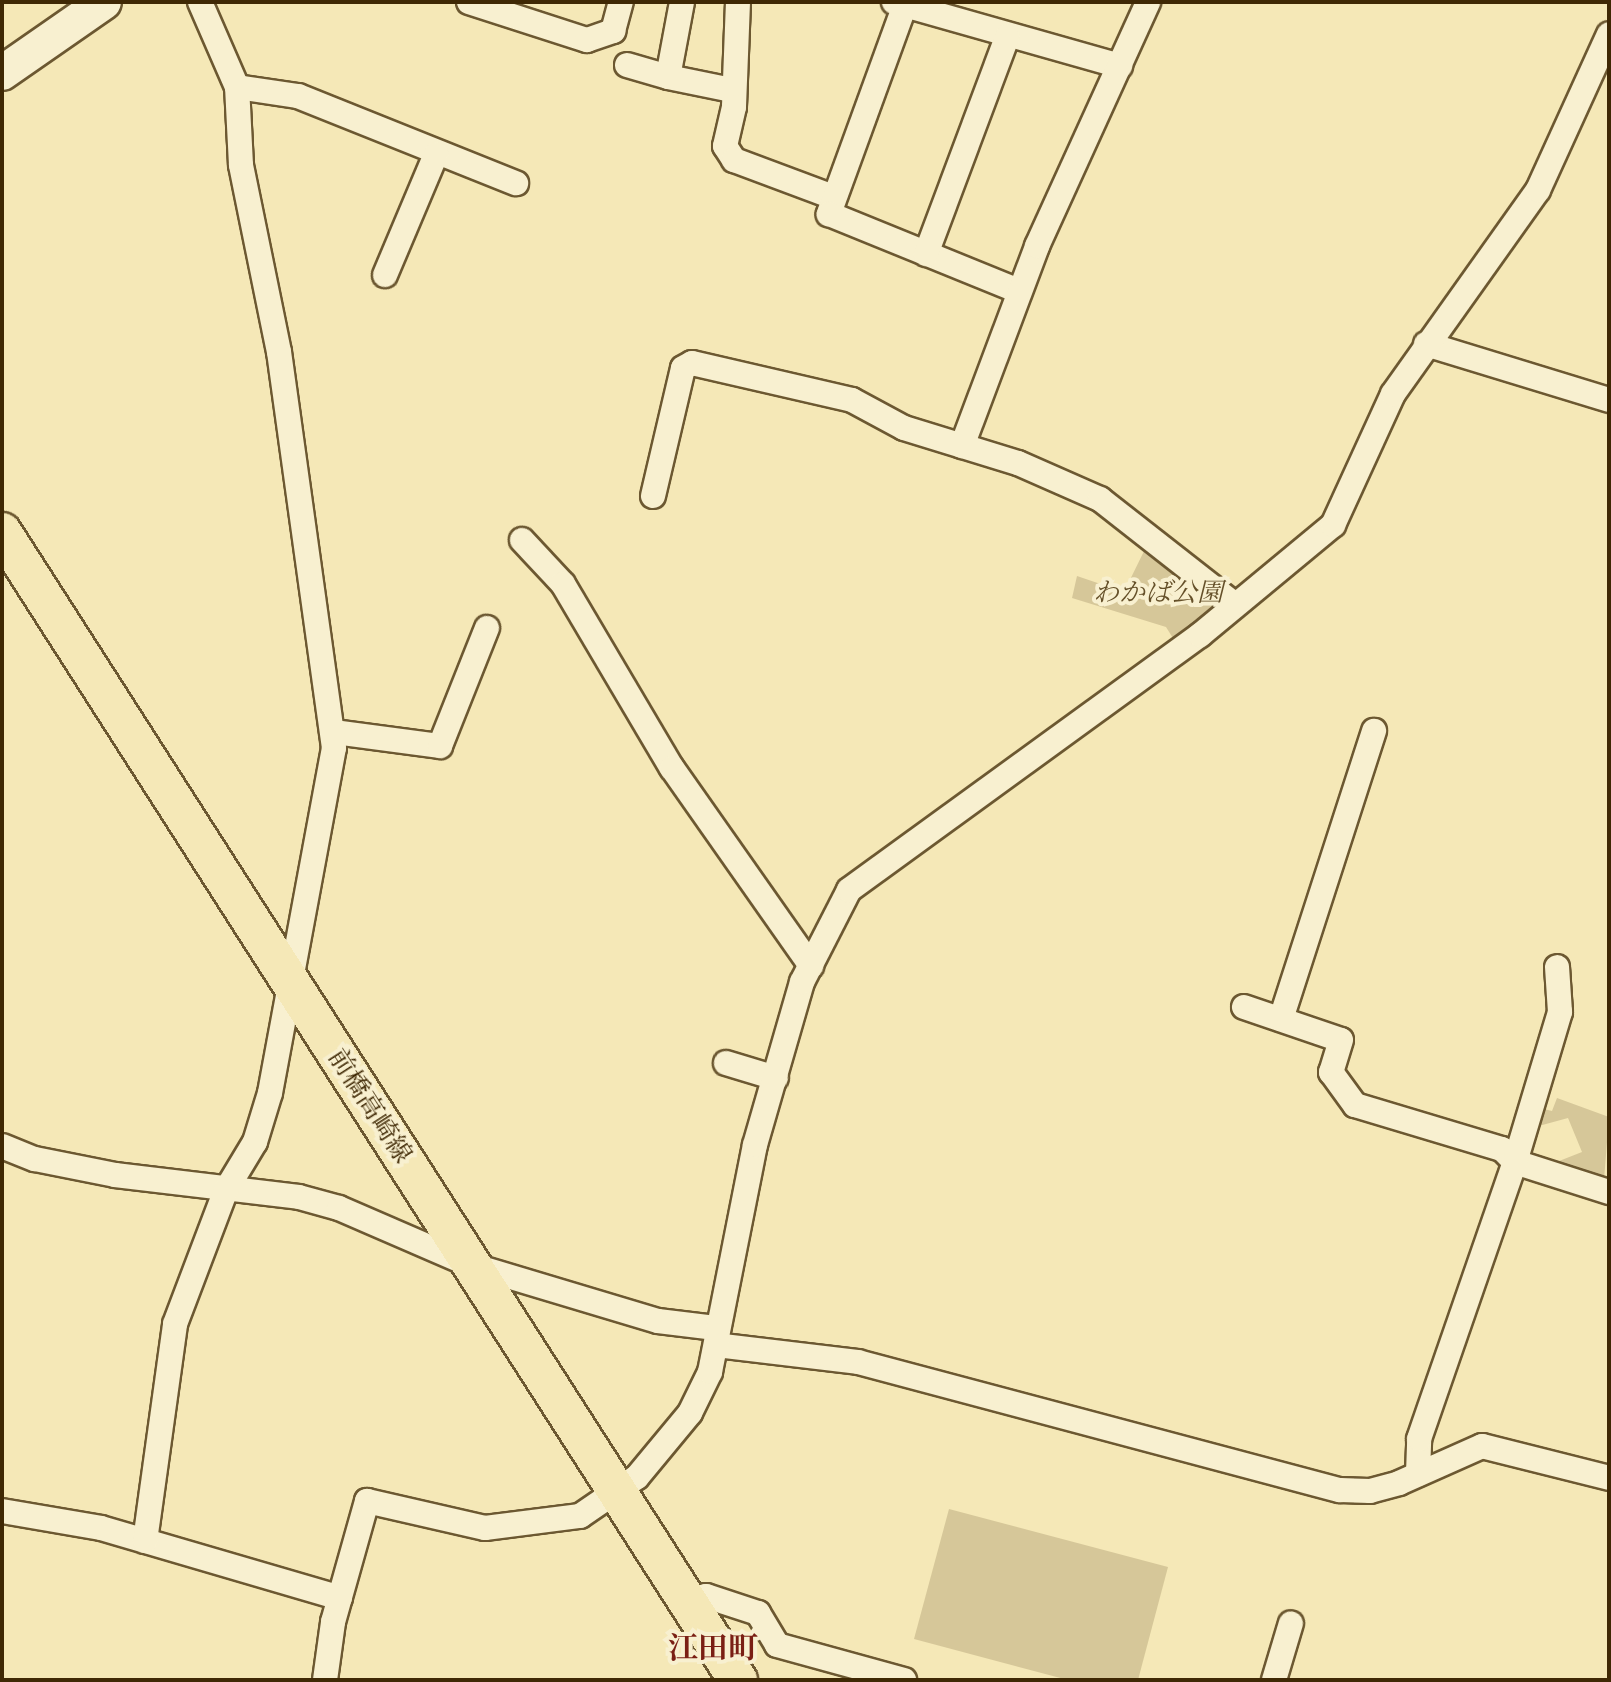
<!DOCTYPE html>
<html>
<head>
<meta charset="utf-8">
<style>
  body { margin:0 }
  #map { position:relative; width:1611px; height:1682px; overflow:hidden; background:#f5e8b7; font-family:"IM FELL French Canon","Noto Serif JP",serif }
  div>[style] { position:absolute }
  .green>* { inset:0; background:#d6c799 }
  .roads { filter:drop-shadow(2px 0 #6c5831) drop-shadow(-2px 0 #6c5831) drop-shadow(0 2px #6c5831) drop-shadow(0 -2px #6c5831) }
  .street>* { height:24px; margin:-12px; padding:0 12px; transform-origin:12px; border-radius:12px; background:#f8f0d0 }
  .secondary>* { height:34px; margin:-17px; padding:0 17px; transform-origin:17px; border-radius:17px; background:#f8f0d0 }
  .primary>* { height:38px; margin:-19px; padding:0 19px; transform-origin:19px; border-radius:19px; background:#f5e8b7 }
  span { translate:-50% -50%; white-space:nowrap; text-align:center; line-height:1.15; -webkit-text-stroke:8px #f8f0d0; paint-order:stroke }
  .park-label { font-size:26px; color:#655029; font-style:italic }
  .street-label { font-size:26px; color:#3f2804 }
  .quarter-label { font-size:30px; color:#7a1f14; font-weight:700 }
  .frame { position:absolute; inset:0; border:4px solid #3f2804; pointer-events:none }
</style>
</head>
<body>
<div id="map">
  <div class="green">
    <i style="clip-path:polygon(1147px 545px,1219px 606px,1176px 643px,1166px 627px,1072px 598px,1077px 576px,1124px 592px)"></i>
    <i style="clip-path:polygon(1557px 1098px,1609px 1117px,1604px 1180px,1554px 1163px,1582px 1152px,1568px 1118px,1535px 1127px,1540px 1108px,1552px 1111px)"></i>
    <i style="clip-path:polygon(949px 1509px,1168px 1567px,1138px 1680px,1068px 1680px,914px 1639px)"></i>
  </div>
  <div class="roads">
    <div class="street">
      <i style="left:469px;top:2px;width:124px;rotate:17.9deg"></i>
      <i style="left:587px;top:40px;width:28px;rotate:-19deg"></i>
      <i style="left:613px;top:31px;width:30px;rotate:-75deg"></i>
      <i style="left:682px;top:2px;width:76px;rotate:100.6deg"></i>
      <i style="left:668px;top:77px;width:65px;rotate:11.5deg"></i>
      <i style="left:738px;top:2px;width:105px;rotate:92.2deg"></i>
      <i style="left:734px;top:107px;width:40px;rotate:103deg"></i>
      <i style="left:725px;top:146px;width:17px;rotate:57deg"></i>
      <i style="left:734px;top:160px;width:106px;rotate:20.5deg"></i>
      <i style="left:894px;top:2px;width:235px;rotate:15.8deg"></i>
      <i style="left:906px;top:2px;width:226px;rotate:110deg"></i>
      <i style="left:829px;top:214px;width:205px;rotate:22.1deg"></i>
      <i style="left:627px;top:65px;width:43px;rotate:16.3deg"></i>
      <i style="left:237px;top:87px;width:62px;rotate:8.4deg"></i>
      <i style="left:298px;top:96px;width:235px;rotate:21.8deg"></i>
      <i style="left:926px;top:254px;width:232px;rotate:-69.5deg"></i>
      <i style="left:385px;top:275px;width:131px;rotate:-67.1deg"></i>
      <i style="left:1426px;top:344px;width:191px;rotate:17deg"></i>
      <i style="left:962px;top:446px;width:214px;rotate:-69.4deg"></i>
      <i style="left:1037px;top:246px;width:268px;rotate:-65.5deg"></i>
      <i style="left:653px;top:496px;width:131px;rotate:-76.8deg"></i>
      <i style="left:683px;top:368px;width:10px;rotate:-29deg"></i>
      <i style="left:692px;top:363px;width:164px;rotate:13deg"></i>
      <i style="left:852px;top:400px;width:59px;rotate:28.3deg"></i>
      <i style="left:904px;top:428px;width:119px;rotate:17.1deg"></i>
      <i style="left:1018px;top:463px;width:90px;rotate:23.7deg"></i>
      <i style="left:1100px;top:499px;width:170px;rotate:38.1deg"></i>
      <i style="left:522px;top:540px;width:60px;rotate:47deg"></i>
      <i style="left:563px;top:584px;width:214px;rotate:59.4deg"></i>
      <i style="left:672px;top:768px;width:242px;rotate:54.9deg"></i>
      <i style="left:334px;top:732px;width:107px;rotate:7.5deg"></i>
      <i style="left:440px;top:746px;width:127px;rotate:-68.3deg"></i>
      <i style="left:1244px;top:1007px;width:102px;rotate:18.8deg"></i>
      <i style="left:1341px;top:1040px;width:34px;rotate:107deg"></i>
      <i style="left:1331px;top:1072px;width:41px;rotate:54deg"></i>
      <i style="left:1355px;top:1105px;width:153px;rotate:16.7deg"></i>
      <i style="left:1502px;top:1149px;width:18px;rotate:45deg"></i>
      <i style="left:1515px;top:1162px;width:99px;rotate:17.7deg"></i>
      <i style="left:1281px;top:1019px;width:303px;rotate:-72.1deg"></i>
      <i style="left:726px;top:1063px;width:52px;rotate:16.7deg"></i>
      <i style="left:2px;top:1146px;width:35px;rotate:22deg"></i>
      <i style="left:35px;top:1159px;width:82px;rotate:11.3deg"></i>
      <i style="left:115px;top:1175px;width:185px;rotate:6.8deg"></i>
      <i style="left:299px;top:1197px;width:41px;rotate:15.4deg"></i>
      <i style="left:339px;top:1208px;width:144px;rotate:23.4deg"></i>
      <i style="left:471px;top:1265px;width:195px;rotate:16.7deg"></i>
      <i style="left:658px;top:1321px;width:58px;rotate:6.9deg"></i>
      <i style="left:716px;top:1345px;width:143px;rotate:6.8deg"></i>
      <i style="left:858px;top:1362px;width:499px;rotate:14.9deg"></i>
      <i style="left:1340px;top:1490px;width:30px;rotate:2deg"></i>
      <i style="left:1370px;top:1491px;width:30px;rotate:-15deg"></i>
      <i style="left:1399px;top:1483px;width:91px;rotate:-24deg"></i>
      <i style="left:1482px;top:1446px;width:131px;rotate:14.1deg"></i>
      <i style="left:1418px;top:1474px;width:35px;rotate:-88deg"></i>
      <i style="left:1419px;top:1439px;width:293px;rotate:-70.9deg"></i>
      <i style="left:1515px;top:1162px;width:157px;rotate:-73.3deg"></i>
      <i style="left:1560px;top:1012px;width:45px;rotate:-93.8deg"></i>
      <i style="left:2px;top:1511px;width:100px;rotate:9.7deg"></i>
      <i style="left:101px;top:1528px;width:249px;rotate:16.3deg"></i>
      <i style="left:145px;top:1541px;width:219px;rotate:-82.1deg"></i>
      <i style="left:175px;top:1324px;width:143px;rotate:-69.2deg"></i>
      <i style="left:226px;top:1190px;width:56px;rotate:-58.9deg"></i>
      <i style="left:255px;top:1142px;width:51px;rotate:-73deg"></i>
      <i style="left:270px;top:1093px;width:351px;rotate:-79.5deg"></i>
      <i style="left:334px;top:748px;width:400px;rotate:-97.9deg"></i>
      <i style="left:279px;top:352px;width:191px;rotate:-101.5deg"></i>
      <i style="left:241px;top:165px;width:78px;rotate:-92.9deg"></i>
      <i style="left:237px;top:87px;width:93px;rotate:-113.5deg"></i>
      <i style="left:686px;top:1601px;width:21px;rotate:-14deg"></i>
      <i style="left:706px;top:1596px;width:55px;rotate:18.1deg"></i>
      <i style="left:758px;top:1613px;width:37px;rotate:59deg"></i>
      <i style="left:777px;top:1645px;width:132px;rotate:15.4deg"></i>
      <i style="left:325px;top:1680px;width:59px;rotate:-82.1deg"></i>
      <i style="left:333px;top:1622px;width:126px;rotate:-74.3deg"></i>
      <i style="left:367px;top:1501px;width:121px;rotate:12.9deg"></i>
      <i style="left:485px;top:1528px;width:96px;rotate:-7.2deg"></i>
      <i style="left:580px;top:1516px;width:69px;rotate:-34.4deg"></i>
      <i style="left:637px;top:1477px;width:83px;rotate:-50.4deg"></i>
      <i style="left:690px;top:1413px;width:46px;rotate:-64deg"></i>
      <i style="left:710px;top:1372px;width:231px;rotate:-78.8deg"></i>
      <i style="left:755px;top:1145px;width:170px;rotate:-73.9deg"></i>
      <i style="left:802px;top:982px;width:103px;rotate:-62.9deg"></i>
      <i style="left:849px;top:890px;width:434px;rotate:-36deg"></i>
      <i style="left:1200px;top:635px;width:173px;rotate:-39.6deg"></i>
      <i style="left:1333px;top:525px;width:144px;rotate:-65.4deg"></i>
      <i style="left:1393px;top:394px;width:250px;rotate:-54.6deg"></i>
      <i style="left:1538px;top:190px;width:171px;rotate:-65.5deg"></i>
      <i style="left:1274px;top:1680px;width:59px;rotate:-73.4deg"></i>
    </div>
    <div class="secondary">
      <i style="left:2px;top:73px;width:124px;rotate:-34.8deg"></i>
    </div>
    <div class="primary">
      <i style="left:2px;top:532px;width:1364px;rotate:57.34deg"></i>
    </div>
  </div>
  <div class="park-label">
    <span style="left:1158px;top:593px">わかば公園</span>
  </div>
  <div class="street-label">
    <span style="left:370px;top:1106px;rotate:57deg">前橋高崎線</span>
  </div>
  <div class="quarter-label">
    <span style="left:713px;top:1649px">江田町</span>
  </div>
  <div class="frame"></div>
</div>
</body>
</html>
